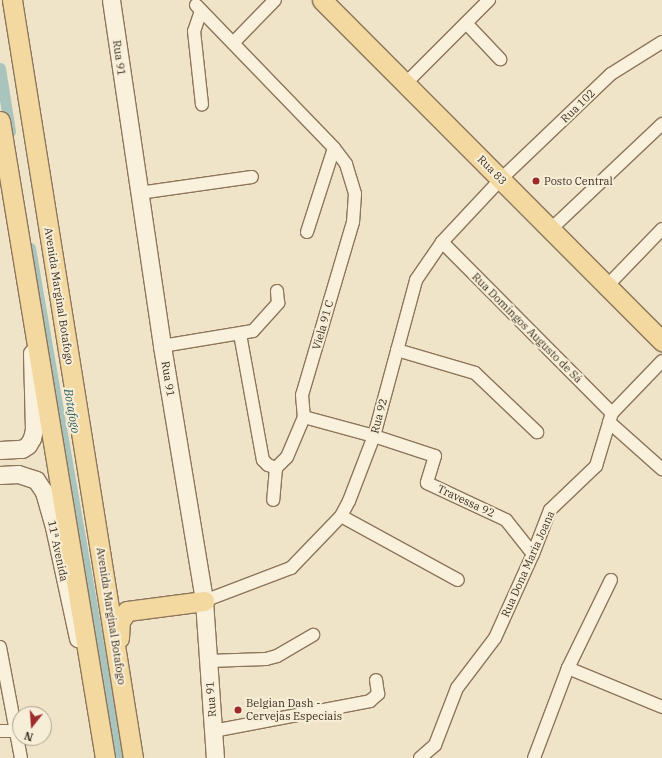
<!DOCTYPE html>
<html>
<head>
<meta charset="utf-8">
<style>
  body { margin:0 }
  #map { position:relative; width:662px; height:758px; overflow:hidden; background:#f0e4c8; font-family:"IBM Plex Serif",serif }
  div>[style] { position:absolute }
  .canal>* { height:11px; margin:-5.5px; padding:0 5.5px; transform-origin:5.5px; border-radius:5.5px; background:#a9c4bc }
  .roads { filter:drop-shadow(1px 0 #8d765c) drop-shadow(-1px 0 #8d765c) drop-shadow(0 1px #8d765c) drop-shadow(0 -1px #8d765c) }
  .street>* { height:12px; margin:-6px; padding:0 6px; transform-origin:6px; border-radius:6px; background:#faf1dc }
  .secondary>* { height:17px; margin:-8.5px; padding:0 8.5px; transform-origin:8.5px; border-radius:8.5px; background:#faf1dc }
  .primary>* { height:19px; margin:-9.5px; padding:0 9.5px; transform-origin:9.5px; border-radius:9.5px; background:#f3d9a0 }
  .dots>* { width:11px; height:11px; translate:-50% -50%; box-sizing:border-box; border:2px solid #f7eed8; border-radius:50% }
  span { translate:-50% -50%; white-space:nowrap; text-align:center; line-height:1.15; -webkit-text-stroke:4px #f7eed8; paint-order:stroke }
  .street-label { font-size:11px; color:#3d2e20 }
  .poi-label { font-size:11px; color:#3d2e20 }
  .left { translate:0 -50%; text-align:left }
  .water-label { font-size:12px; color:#2f5d5a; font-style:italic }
  .north { position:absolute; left:12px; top:706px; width:40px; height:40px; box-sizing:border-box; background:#f7eed8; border:1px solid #ada18e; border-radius:50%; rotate:197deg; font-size:11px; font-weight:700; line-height:16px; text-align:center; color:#3d2e20 }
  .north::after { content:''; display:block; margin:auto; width:14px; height:18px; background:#9e2a2b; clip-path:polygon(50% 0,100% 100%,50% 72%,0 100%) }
</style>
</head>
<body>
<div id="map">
  <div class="canal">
    <i style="left:0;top:68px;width:64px;rotate:81deg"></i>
    <i style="left:30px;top:248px;width:518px;rotate:80.21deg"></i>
  </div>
  <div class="roads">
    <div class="street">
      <i style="left:196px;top:5px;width:199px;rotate:46deg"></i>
      <i style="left:334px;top:148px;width:20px;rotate:53deg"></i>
      <i style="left:346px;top:164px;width:31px;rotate:73deg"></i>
      <i style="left:355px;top:194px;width:28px;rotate:94deg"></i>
      <i style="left:353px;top:222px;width:180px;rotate:106.4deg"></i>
      <i style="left:302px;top:395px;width:22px;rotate:85deg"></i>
      <i style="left:304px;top:417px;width:43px;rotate:113deg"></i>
      <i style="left:287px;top:457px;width:16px;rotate:135deg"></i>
      <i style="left:276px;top:468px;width:32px;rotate:95deg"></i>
      <i style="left:201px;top:11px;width:21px;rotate:109deg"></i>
      <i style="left:194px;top:31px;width:74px;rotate:83.8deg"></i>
      <i style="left:466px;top:23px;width:50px;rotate:46.6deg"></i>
      <i style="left:233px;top:43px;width:60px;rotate:-45.7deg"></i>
      <i style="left:405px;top:84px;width:119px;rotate:-45deg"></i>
      <i style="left:139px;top:193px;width:114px;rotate:-8.1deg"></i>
      <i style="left:551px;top:229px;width:153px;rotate:-43.4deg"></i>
      <i style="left:307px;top:232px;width:88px;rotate:-72.2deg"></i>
      <i style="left:442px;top:242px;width:241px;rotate:45.2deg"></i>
      <i style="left:608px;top:285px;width:78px;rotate:-46deg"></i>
      <i style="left:240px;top:334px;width:128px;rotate:79.7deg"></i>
      <i style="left:263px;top:460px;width:7px;rotate:45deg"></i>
      <i style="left:268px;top:465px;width:9px;rotate:21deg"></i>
      <i style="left:162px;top:346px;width:92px;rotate:-9.4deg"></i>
      <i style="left:253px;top:331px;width:38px;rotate:-48deg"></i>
      <i style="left:278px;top:303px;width:12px;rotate:-95deg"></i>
      <i style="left:397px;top:350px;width:81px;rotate:16.4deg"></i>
      <i style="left:475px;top:373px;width:86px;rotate:43.6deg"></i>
      <i style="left:304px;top:417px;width:73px;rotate:15.2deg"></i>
      <i style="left:374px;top:436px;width:64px;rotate:18.2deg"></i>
      <i style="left:435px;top:456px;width:28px;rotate:107deg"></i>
      <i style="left:427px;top:483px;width:87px;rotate:25.1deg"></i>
      <i style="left:506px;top:520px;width:43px;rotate:51.5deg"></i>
      <i style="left:609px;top:422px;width:71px;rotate:41.6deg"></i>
      <i style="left:341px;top:516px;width:133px;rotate:28.7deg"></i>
      <i style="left:204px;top:601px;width:93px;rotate:-20.8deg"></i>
      <i style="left:291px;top:568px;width:72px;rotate:-46.1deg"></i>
      <i style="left:341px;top:516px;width:17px;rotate:-62deg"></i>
      <i style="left:349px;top:501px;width:70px;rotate:-69deg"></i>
      <i style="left:374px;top:436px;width:162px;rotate:-74.9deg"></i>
      <i style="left:416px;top:280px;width:46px;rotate:-55.6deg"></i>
      <i style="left:442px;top:242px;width:86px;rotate:-46.9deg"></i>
      <i style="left:501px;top:179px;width:152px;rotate:-43.7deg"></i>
      <i style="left:611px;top:74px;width:60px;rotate:-32.1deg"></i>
      <i style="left:0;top:647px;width:113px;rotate:79.3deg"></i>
      <i style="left:208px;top:661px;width:58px;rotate:-2deg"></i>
      <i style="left:266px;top:659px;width:11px;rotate:-15deg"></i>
      <i style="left:277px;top:656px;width:42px;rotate:-30.3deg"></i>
      <i style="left:568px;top:668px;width:102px;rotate:22.5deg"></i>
      <i style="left:0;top:731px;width:17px"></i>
      <i style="left:213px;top:731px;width:160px;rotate:-10.8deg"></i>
      <i style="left:370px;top:701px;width:11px;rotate:-41deg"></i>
      <i style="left:378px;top:694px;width:14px;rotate:-98deg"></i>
      <i style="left:420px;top:758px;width:20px;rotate:-41deg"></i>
      <i style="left:435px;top:745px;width:61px;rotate:-68.9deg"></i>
      <i style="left:457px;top:688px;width:63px;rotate:-52.8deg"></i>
      <i style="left:495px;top:638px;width:92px;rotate:-65.7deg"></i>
      <i style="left:533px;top:554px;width:47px;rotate:-68.9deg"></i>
      <i style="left:550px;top:510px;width:64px;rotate:-43.7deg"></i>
      <i style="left:596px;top:466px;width:55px;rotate:-73.2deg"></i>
      <i style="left:612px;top:413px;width:72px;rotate:-46.1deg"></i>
      <i style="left:534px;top:758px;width:96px;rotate:-69.3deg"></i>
      <i style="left:568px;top:668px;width:98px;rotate:-64deg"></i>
    </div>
    <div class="secondary">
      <i style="left:111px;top:0;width:350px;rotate:81.6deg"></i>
      <i style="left:162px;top:346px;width:258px;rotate:80.6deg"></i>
      <i style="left:204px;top:601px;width:157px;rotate:86deg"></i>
      <i style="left:0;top:450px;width:22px;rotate:-3deg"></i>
      <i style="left:22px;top:449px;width:7px;rotate:-34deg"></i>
      <i style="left:28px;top:445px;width:8px;rotate:-60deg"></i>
      <i style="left:32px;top:438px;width:9px;rotate:-77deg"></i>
      <i style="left:34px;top:429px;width:76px;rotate:-91.5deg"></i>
      <i style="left:0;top:475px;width:18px;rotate:-3deg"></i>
      <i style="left:18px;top:474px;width:19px;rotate:18deg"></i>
      <i style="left:36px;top:480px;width:14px;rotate:56deg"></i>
      <i style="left:44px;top:492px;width:36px;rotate:74deg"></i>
      <i style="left:54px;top:527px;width:114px;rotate:77.8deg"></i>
    </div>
    <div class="primary">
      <i style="left:12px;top:0;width:768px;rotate:80.93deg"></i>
      <i style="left:322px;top:0;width:482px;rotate:45.1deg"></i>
      <i style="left:0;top:121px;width:646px;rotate:80.64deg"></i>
      <i style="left:119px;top:638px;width:17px;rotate:-87deg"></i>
      <i style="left:120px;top:621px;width:12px;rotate:-55deg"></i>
      <i style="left:127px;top:611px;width:78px;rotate:-7.4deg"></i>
    </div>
  </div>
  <div class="dots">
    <i style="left:536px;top:181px;background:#9e2a2b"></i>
    <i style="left:238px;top:710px;background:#9e2a2b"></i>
  </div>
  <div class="street-label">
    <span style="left:119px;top:58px;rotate:82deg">Rua 91</span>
    <span style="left:578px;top:106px;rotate:-44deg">Rua 102</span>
    <span style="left:492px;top:170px;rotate:45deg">Rua 83</span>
    <span style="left:59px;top:296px;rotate:81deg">Avenida Marginal Botafogo</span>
    <span style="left:323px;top:325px;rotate:-74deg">Viela 91 C</span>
    <span style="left:527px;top:328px;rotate:45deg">Rua Domingos Augusto de Sá</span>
    <span style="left:168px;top:379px;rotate:81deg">Rua 91</span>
    <span style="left:379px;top:416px;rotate:-75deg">Rua 92</span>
    <span style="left:466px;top:501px;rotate:25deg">Travessa 92</span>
    <span style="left:58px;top:551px;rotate:78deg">11ª Avenida</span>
    <span style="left:528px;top:564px;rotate:-66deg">Rua Dona Maria Joana</span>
    <span style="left:111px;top:616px;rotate:81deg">Avenida Marginal Botafogo</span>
    <span style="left:211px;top:699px;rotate:-94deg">Rua 91</span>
  </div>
  <div class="poi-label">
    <span class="left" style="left:544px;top:181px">Posto Central</span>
    <span class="left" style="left:246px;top:710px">Belgian Dash -<br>Cervejas Especiais</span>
  </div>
  <div class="water-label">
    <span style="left:72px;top:411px;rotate:80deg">Botafogo</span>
  </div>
  <div class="north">N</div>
</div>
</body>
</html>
